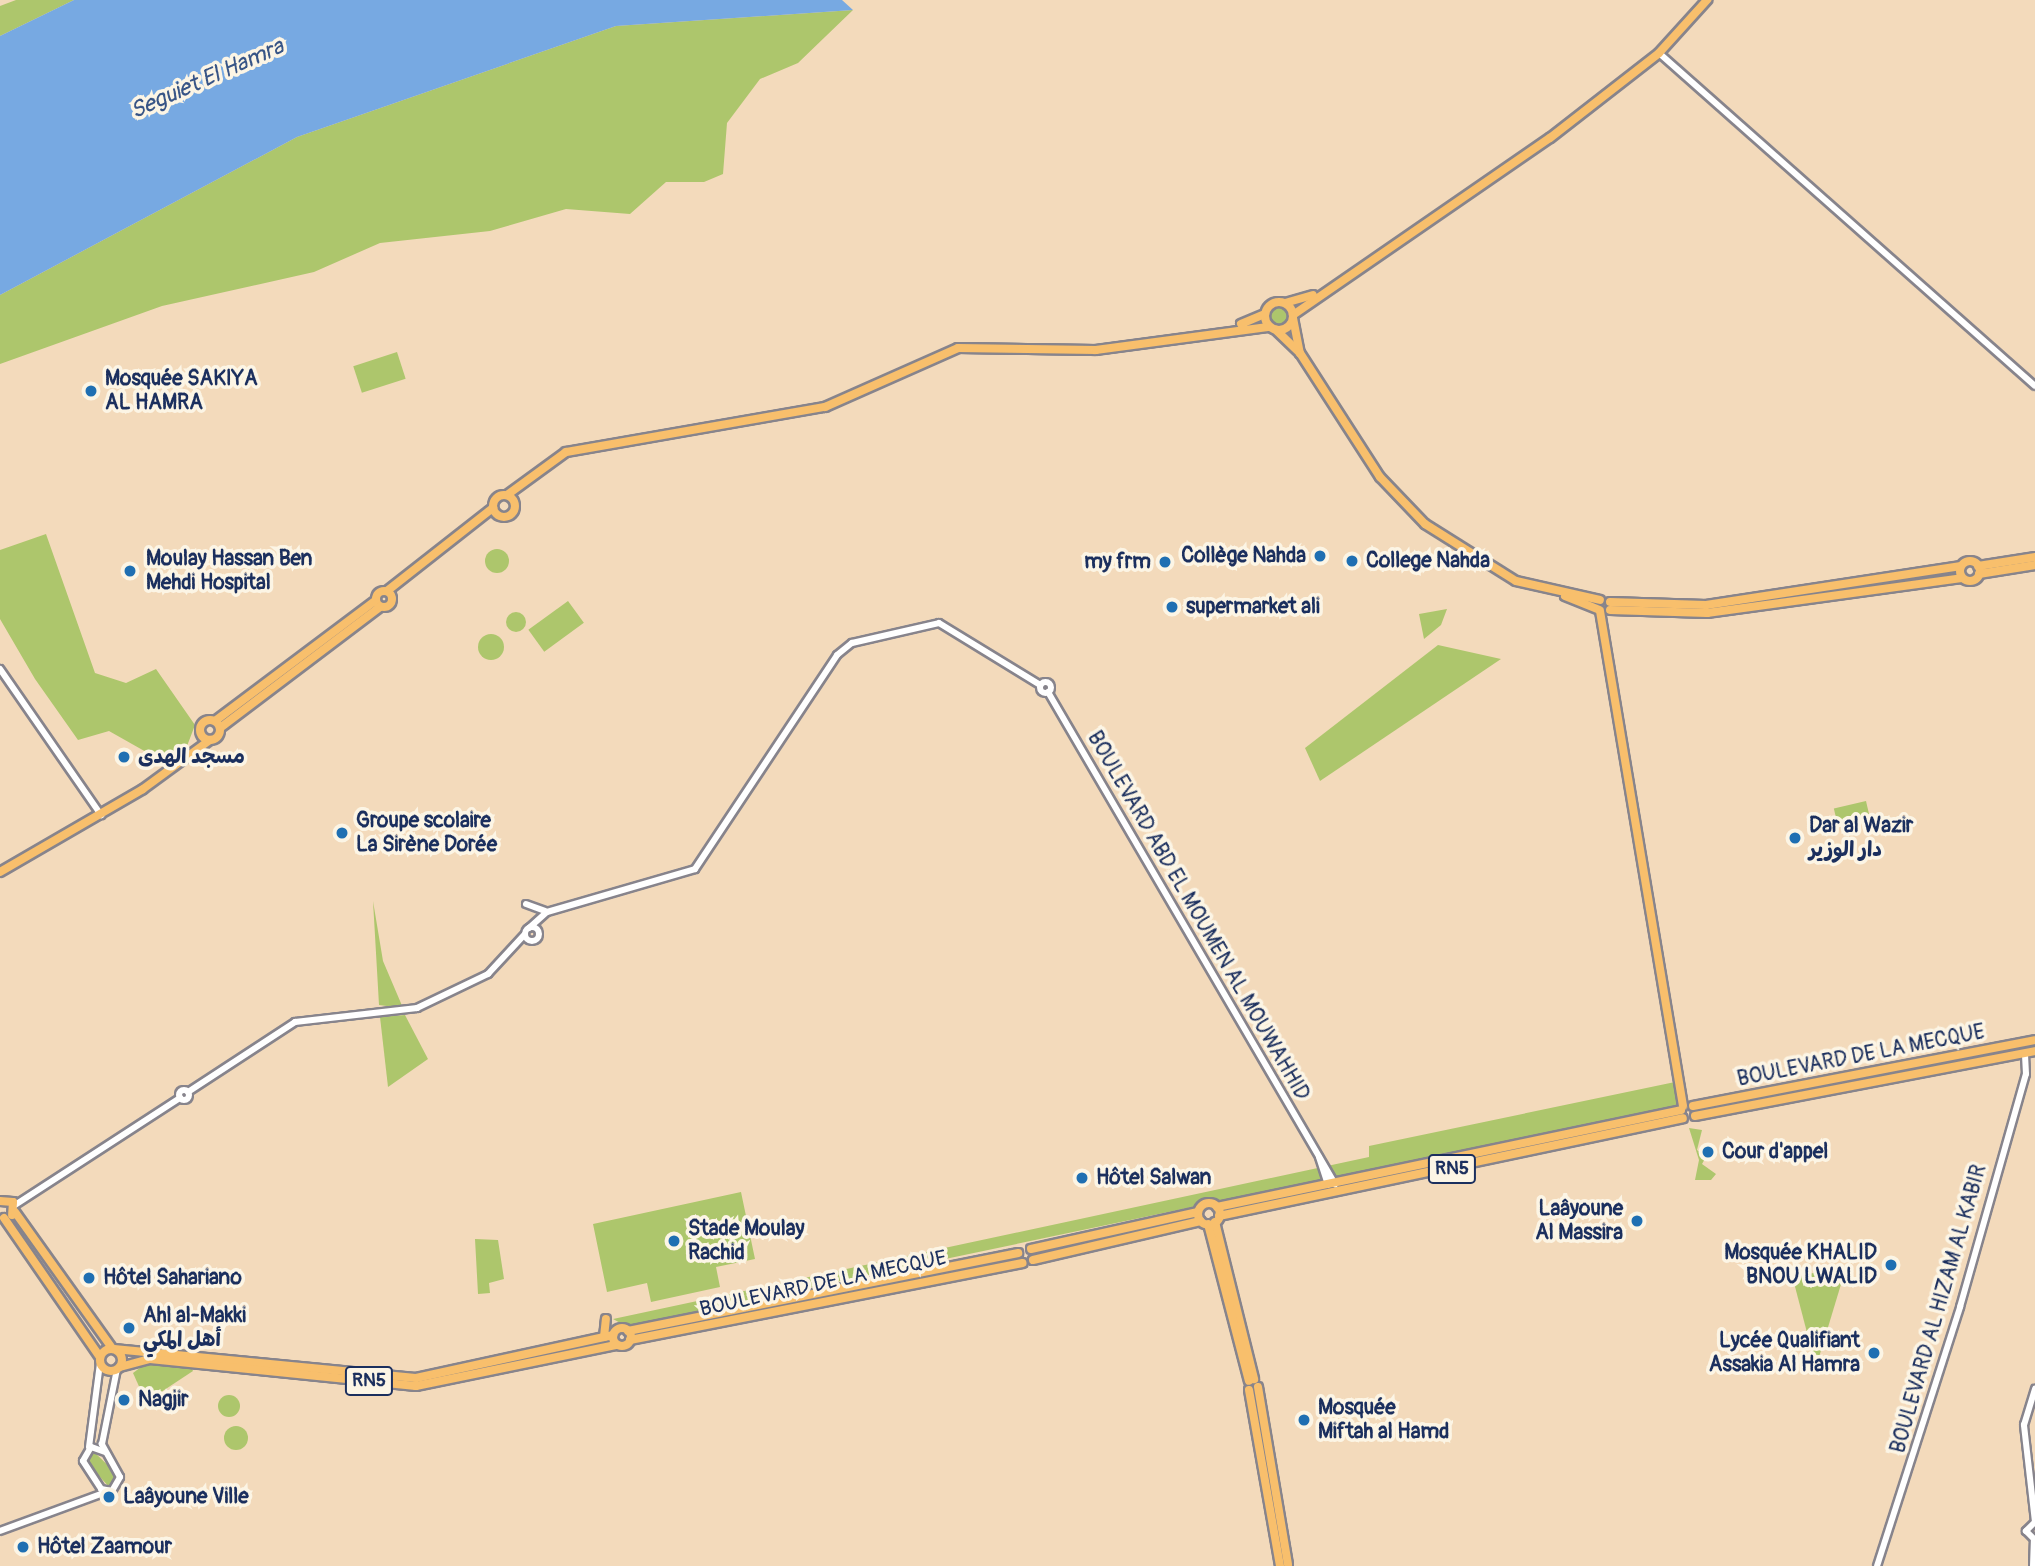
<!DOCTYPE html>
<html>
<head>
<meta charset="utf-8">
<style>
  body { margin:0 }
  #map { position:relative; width:2035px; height:1566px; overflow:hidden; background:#f3dabb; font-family:Pangolin,"Playpen Sans Arabic",sans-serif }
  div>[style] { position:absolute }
  .green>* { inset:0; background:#adc66c; transform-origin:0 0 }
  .round { border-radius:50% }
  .water>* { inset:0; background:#77a9e2 }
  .roads { filter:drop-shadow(2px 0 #87848c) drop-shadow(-2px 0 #87848c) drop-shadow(0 2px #87848c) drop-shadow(0 -2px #87848c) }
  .minor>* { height:6px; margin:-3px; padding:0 3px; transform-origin:3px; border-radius:3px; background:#fff }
  .minor>.ring { margin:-3px; padding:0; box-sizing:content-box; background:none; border:6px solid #fff; border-radius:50% }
  .major>* { height:8px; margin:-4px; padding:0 4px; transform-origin:4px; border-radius:4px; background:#f8bf6c }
  .major>.ring { margin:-4px; padding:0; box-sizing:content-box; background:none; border:8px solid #f8bf6c; border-radius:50% }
  .dots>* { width:19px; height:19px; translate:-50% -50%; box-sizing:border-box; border:4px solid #fcf5e5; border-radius:50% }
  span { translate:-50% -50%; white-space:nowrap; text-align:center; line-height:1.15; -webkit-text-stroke:7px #fcf5e5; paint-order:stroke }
  .shield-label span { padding:2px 5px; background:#fcf5e5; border:2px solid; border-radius:5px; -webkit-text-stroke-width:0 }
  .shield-label { font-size:19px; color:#1b2f5e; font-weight:700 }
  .poi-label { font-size:21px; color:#1b2f5e; font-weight:700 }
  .left { translate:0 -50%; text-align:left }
  .right { translate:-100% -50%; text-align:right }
  .street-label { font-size:21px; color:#1b2f5e }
  .water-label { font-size:23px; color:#375486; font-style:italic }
</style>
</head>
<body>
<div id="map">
  <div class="green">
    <i style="clip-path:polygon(16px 0,74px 0,0 36px,0 6px)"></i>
    <i style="clip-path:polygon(853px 10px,798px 63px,760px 79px,727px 123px,723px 174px,704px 182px,666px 182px,630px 214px,566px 209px,490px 231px,380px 243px,314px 272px,162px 306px,0 364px,0 295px,297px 137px,616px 26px)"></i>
    <i class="round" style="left:1270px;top:306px;width:20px;height:20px"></i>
    <i style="left:397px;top:352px;width:28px;height:46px;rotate:72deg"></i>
    <i style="clip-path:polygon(46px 534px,95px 673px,126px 683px,156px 669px,195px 725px,184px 754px,155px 757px,109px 731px,78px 740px,35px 679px,0 619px,0 550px)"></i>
    <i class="round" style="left:485px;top:549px;width:24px;height:24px"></i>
    <i style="left:568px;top:601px;width:27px;height:49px;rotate:54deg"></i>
    <i style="clip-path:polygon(1447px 609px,1441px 625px,1424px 639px,1419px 614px)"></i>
    <i class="round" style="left:506px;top:612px;width:20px;height:20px"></i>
    <i class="round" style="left:478px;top:634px;width:26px;height:26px"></i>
    <i style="clip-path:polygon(1438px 645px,1501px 659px,1320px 781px,1305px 748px)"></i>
    <i style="left:1866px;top:801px;width:17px;height:33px;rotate:77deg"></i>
    <i style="clip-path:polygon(373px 901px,383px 961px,403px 1008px,379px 1005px)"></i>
    <i style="clip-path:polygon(405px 1015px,428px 1059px,388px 1087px,380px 1017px)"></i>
    <i style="clip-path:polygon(1675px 1082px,1678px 1105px,626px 1326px,613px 1319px,1369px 1157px,1369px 1146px)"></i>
    <i style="clip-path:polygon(1689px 1128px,1702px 1130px,1697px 1150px,1706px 1157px,1702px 1164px,1716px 1174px,1711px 1180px,1695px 1180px,1699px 1160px)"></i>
    <i style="clip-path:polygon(741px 1192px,755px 1259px,716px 1267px,720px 1287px,651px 1302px,647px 1283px,607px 1292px,593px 1224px)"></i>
    <i style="clip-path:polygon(475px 1239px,498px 1240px,504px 1279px,489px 1283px,490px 1293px,478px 1294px)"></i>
    <i style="clip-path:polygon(1840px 1265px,1845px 1271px,1816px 1367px,1793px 1279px)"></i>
    <i style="clip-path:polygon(145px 1364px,192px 1369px,193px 1371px,146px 1402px,133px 1373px)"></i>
    <i class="round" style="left:218px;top:1395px;width:22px;height:22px"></i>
    <i class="round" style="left:224px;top:1426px;width:24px;height:24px"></i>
    <i style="clip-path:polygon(92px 1450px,117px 1474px,111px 1489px,87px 1463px)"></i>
  </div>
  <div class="water">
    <i style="clip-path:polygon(74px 0,842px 0,853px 10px,616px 26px,297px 137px,0 295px,0 36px)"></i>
  </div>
  <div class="roads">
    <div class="minor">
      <i style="left:1659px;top:53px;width:502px;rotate:41.53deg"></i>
      <i style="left:0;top:669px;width:178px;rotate:55.3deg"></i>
      <i class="ring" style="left:1039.5px;top:681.5px;width:5px;height:5px"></i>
      <i style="left:1048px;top:692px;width:570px;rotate:59.74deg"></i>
      <i style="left:526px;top:904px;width:20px;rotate:20deg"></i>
      <i class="ring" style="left:525px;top:927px;width:8px;height:8px"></i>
      <i style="left:529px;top:928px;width:24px;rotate:-42deg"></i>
      <i style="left:547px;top:912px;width:154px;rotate:-16.2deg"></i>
      <i style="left:695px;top:869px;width:257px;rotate:-56.4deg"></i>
      <i style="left:837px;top:655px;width:19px;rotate:-39deg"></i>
      <i style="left:852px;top:643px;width:89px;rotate:-12.9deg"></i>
      <i style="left:939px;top:623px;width:119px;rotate:31.5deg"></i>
      <i class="ring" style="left:179px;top:1090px;width:4px;height:4px"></i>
      <i style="left:188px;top:1092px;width:128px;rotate:-33.2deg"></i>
      <i style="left:295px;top:1022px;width:123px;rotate:-6.5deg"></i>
      <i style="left:417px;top:1008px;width:79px;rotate:-25.6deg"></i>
      <i style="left:488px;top:974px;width:54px;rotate:-47.2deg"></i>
      <i style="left:1319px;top:1157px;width:29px;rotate:72deg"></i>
      <i style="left:15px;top:1205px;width:197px;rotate:-33deg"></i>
      <i style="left:89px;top:1447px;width:85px;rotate:-82.5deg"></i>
      <i style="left:105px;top:1452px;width:15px;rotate:-160deg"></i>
      <i style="left:91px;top:1447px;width:16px;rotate:120deg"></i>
      <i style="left:83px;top:1461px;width:33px;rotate:57deg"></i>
      <i style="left:101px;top:1489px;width:11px;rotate:10deg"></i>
      <i style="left:112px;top:1491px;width:16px;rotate:-60deg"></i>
      <i style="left:120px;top:1477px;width:38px;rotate:-119deg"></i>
      <i style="left:102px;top:1444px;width:76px;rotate:-78.7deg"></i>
      <i style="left:2035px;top:1522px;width:98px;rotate:-96.5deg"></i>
      <i style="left:2024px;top:1425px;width:38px;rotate:-73deg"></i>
      <i style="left:2035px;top:1522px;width:13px;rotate:135deg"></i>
      <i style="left:2026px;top:1531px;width:13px;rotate:45deg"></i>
      <i style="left:0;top:1531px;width:113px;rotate:-20.2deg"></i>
      <i style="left:1877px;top:1566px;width:272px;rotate:-72.2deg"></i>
      <i style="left:1960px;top:1307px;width:242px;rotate:-74.2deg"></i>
      <i style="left:2026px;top:1074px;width:19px;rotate:-93deg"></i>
      <i style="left:2033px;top:1566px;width:26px;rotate:-88deg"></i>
    </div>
    <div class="major">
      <i class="ring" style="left:1265px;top:302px;width:20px;height:20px"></i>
      <i style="left:1285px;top:303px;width:29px;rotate:-16deg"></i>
      <i style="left:1293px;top:315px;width:312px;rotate:-34.6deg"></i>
      <i style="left:1550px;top:138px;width:138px;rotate:-37.9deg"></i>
      <i style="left:1659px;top:53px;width:72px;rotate:-47.8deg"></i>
      <i style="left:1293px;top:318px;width:36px;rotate:79deg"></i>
      <i style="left:1241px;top:324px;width:26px;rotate:-23deg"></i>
      <i style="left:1276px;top:330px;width:33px;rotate:44deg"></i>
      <i style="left:1300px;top:353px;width:148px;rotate:57.2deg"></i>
      <i style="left:1380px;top:477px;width:65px;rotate:46.2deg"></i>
      <i style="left:1425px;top:524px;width:107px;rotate:32.1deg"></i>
      <i style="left:1516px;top:581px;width:86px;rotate:12.7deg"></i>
      <i class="ring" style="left:493px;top:495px;width:14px;height:14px"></i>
      <i style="left:507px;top:495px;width:73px;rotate:-36.1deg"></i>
      <i style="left:566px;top:452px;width:263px;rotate:-9.9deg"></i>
      <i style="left:825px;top:407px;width:145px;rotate:-23.9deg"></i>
      <i style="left:958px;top:348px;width:138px;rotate:0.8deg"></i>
      <i style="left:1096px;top:350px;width:175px;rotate:-7.6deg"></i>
      <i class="ring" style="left:1960px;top:561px;width:12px;height:12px"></i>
      <i style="left:1978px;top:566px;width:58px;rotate:-9deg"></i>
      <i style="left:1979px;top:574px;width:57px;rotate:-9.1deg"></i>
      <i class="ring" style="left:376px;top:591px;width:8px;height:8px"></i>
      <i style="left:387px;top:591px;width:135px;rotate:-38.1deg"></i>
      <i style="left:1565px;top:596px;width:37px;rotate:22deg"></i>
      <i style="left:1610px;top:602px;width:96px;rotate:1.8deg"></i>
      <i style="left:1706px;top:605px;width:258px;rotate:-8.7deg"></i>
      <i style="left:1610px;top:610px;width:97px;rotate:1.8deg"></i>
      <i style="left:1707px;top:613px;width:257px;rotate:-7.8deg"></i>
      <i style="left:1600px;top:611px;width:502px;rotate:80.48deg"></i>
      <i class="ring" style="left:200px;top:720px;width:12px;height:12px"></i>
      <i style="left:215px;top:721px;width:200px;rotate:-36.9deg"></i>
      <i style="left:220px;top:728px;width:201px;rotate:-37.1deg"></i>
      <i style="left:0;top:872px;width:165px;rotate:-30.1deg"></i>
      <i style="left:143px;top:789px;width:83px;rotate:-36.2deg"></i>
      <i style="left:1693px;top:1106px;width:348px;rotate:-10.9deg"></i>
      <i style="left:1695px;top:1116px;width:346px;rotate:-10.8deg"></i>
      <i style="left:0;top:1201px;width:13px;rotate:4deg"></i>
      <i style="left:13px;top:1202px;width:13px;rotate:94deg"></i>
      <i class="ring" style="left:1198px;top:1203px;width:14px;height:14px"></i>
      <i style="left:1217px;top:1207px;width:474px;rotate:-11.8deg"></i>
      <i style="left:15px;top:1212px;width:167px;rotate:54.5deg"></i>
      <i style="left:1219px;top:1216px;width:474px;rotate:-11.9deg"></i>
      <i style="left:4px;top:1218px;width:169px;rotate:55.4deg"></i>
      <i style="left:1215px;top:1222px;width:162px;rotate:76deg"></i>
      <i style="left:1208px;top:1224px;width:162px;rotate:75.4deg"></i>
      <i style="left:1031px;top:1249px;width:171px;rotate:-12.5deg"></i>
      <i style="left:1033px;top:1260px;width:172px;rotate:-13.1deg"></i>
      <i class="ring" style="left:613px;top:1328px;width:10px;height:10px"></i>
      <i style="left:628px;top:1331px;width:398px;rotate:-11.3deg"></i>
      <i style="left:604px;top:1337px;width:18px;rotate:-84deg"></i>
      <i style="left:630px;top:1340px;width:400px;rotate:-11.1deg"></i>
      <i class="ring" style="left:100px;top:1349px;width:14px;height:14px"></i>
      <i style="left:114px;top:1349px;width:303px;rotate:5.5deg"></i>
      <i style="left:416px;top:1378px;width:202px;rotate:-12.3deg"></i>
      <i style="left:120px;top:1367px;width:31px;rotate:-15deg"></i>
      <i style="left:150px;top:1359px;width:267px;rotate:5.8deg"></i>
      <i style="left:416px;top:1386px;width:204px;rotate:-11.6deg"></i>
      <i style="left:1258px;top:1387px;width:180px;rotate:80.4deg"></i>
      <i style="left:1249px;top:1390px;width:179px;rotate:80deg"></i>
    </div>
  </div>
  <div class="dots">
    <i style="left:91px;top:391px;background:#1f6fb2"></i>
    <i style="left:1320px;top:556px;background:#1f6fb2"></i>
    <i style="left:1352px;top:561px;background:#1f6fb2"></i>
    <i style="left:1165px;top:562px;background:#1f6fb2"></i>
    <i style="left:130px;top:571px;background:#1f6fb2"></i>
    <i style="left:1172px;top:607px;background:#1f6fb2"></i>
    <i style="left:124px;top:757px;background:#1f6fb2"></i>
    <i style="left:342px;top:833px;background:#1f6fb2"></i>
    <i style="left:1795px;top:838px;background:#1f6fb2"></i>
    <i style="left:1708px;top:1152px;background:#1f6fb2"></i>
    <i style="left:1082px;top:1178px;background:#1f6fb2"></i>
    <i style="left:1637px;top:1221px;background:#1f6fb2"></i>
    <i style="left:674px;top:1241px;background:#1f6fb2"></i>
    <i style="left:1891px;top:1265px;background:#1f6fb2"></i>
    <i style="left:89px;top:1278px;background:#1f6fb2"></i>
    <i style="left:129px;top:1328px;background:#1f6fb2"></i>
    <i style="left:1874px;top:1353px;background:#1f6fb2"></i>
    <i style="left:124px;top:1400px;background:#1f6fb2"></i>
    <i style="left:1304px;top:1420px;background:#1f6fb2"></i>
    <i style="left:109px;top:1497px;background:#1f6fb2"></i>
    <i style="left:23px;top:1547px;background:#1f6fb2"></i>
  </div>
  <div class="shield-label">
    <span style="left:1452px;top:1169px">RN5</span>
    <span style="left:369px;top:1381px">RN5</span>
  </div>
  <div class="poi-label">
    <span class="left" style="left:105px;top:391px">Mosquée SAKIYA<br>AL HAMRA</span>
    <span class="right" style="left:1306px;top:556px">Collège Nahda</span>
    <span class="left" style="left:146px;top:571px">Moulay Hassan Ben<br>Mehdi Hospital</span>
    <span class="left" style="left:1366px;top:561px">College Nahda</span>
    <span class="right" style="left:1151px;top:562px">my frm</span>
    <span class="left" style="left:1186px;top:607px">supermarket ali</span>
    <span class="left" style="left:138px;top:757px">مسجد الهدى</span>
    <span class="left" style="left:356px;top:833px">Groupe scolaire<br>La Sirène Dorée</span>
    <span class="left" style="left:1809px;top:838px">Dar al Wazir<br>دار الوزير</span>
    <span class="left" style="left:1722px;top:1152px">Cour d'appel</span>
    <span class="left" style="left:1096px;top:1178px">Hôtel Salwan</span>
    <span class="right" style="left:1623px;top:1221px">Laâyoune<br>Al Massira</span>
    <span class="left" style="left:688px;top:1241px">Stade Moulay<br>Rachid</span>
    <span class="right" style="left:1877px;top:1265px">Mosquée KHALID<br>BNOU LWALID</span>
    <span class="left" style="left:103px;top:1278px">Hôtel Sahariano</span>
    <span class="left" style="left:143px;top:1328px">Ahl al-Makki<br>أهل المكي</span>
    <span class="right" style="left:1860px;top:1353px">Lycée Qualifiant<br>Assakia Al Hamra</span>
    <span class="left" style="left:138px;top:1400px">Nagjir</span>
    <span class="left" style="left:1318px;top:1420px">Mosquée<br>Miftah al Hamd</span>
    <span class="left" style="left:123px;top:1497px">Laâyoune Ville</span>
    <span class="left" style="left:37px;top:1547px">Hôtel Zaamour</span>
  </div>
  <div class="street-label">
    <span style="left:1198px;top:916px;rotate:60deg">BOULEVARD ABD EL MOUMEN AL MOUWAHHID</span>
    <span style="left:1861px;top:1056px;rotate:-11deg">BOULEVARD DE LA MECQUE</span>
    <span style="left:823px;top:1284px;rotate:-12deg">BOULEVARD DE LA MECQUE</span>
    <span style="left:1939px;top:1309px;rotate:-74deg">BOULEVARD AL HIZAM AL KABIR</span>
  </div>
  <div class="water-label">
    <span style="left:207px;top:79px;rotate:-24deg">Seguiet El Hamra</span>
  </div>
</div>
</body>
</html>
